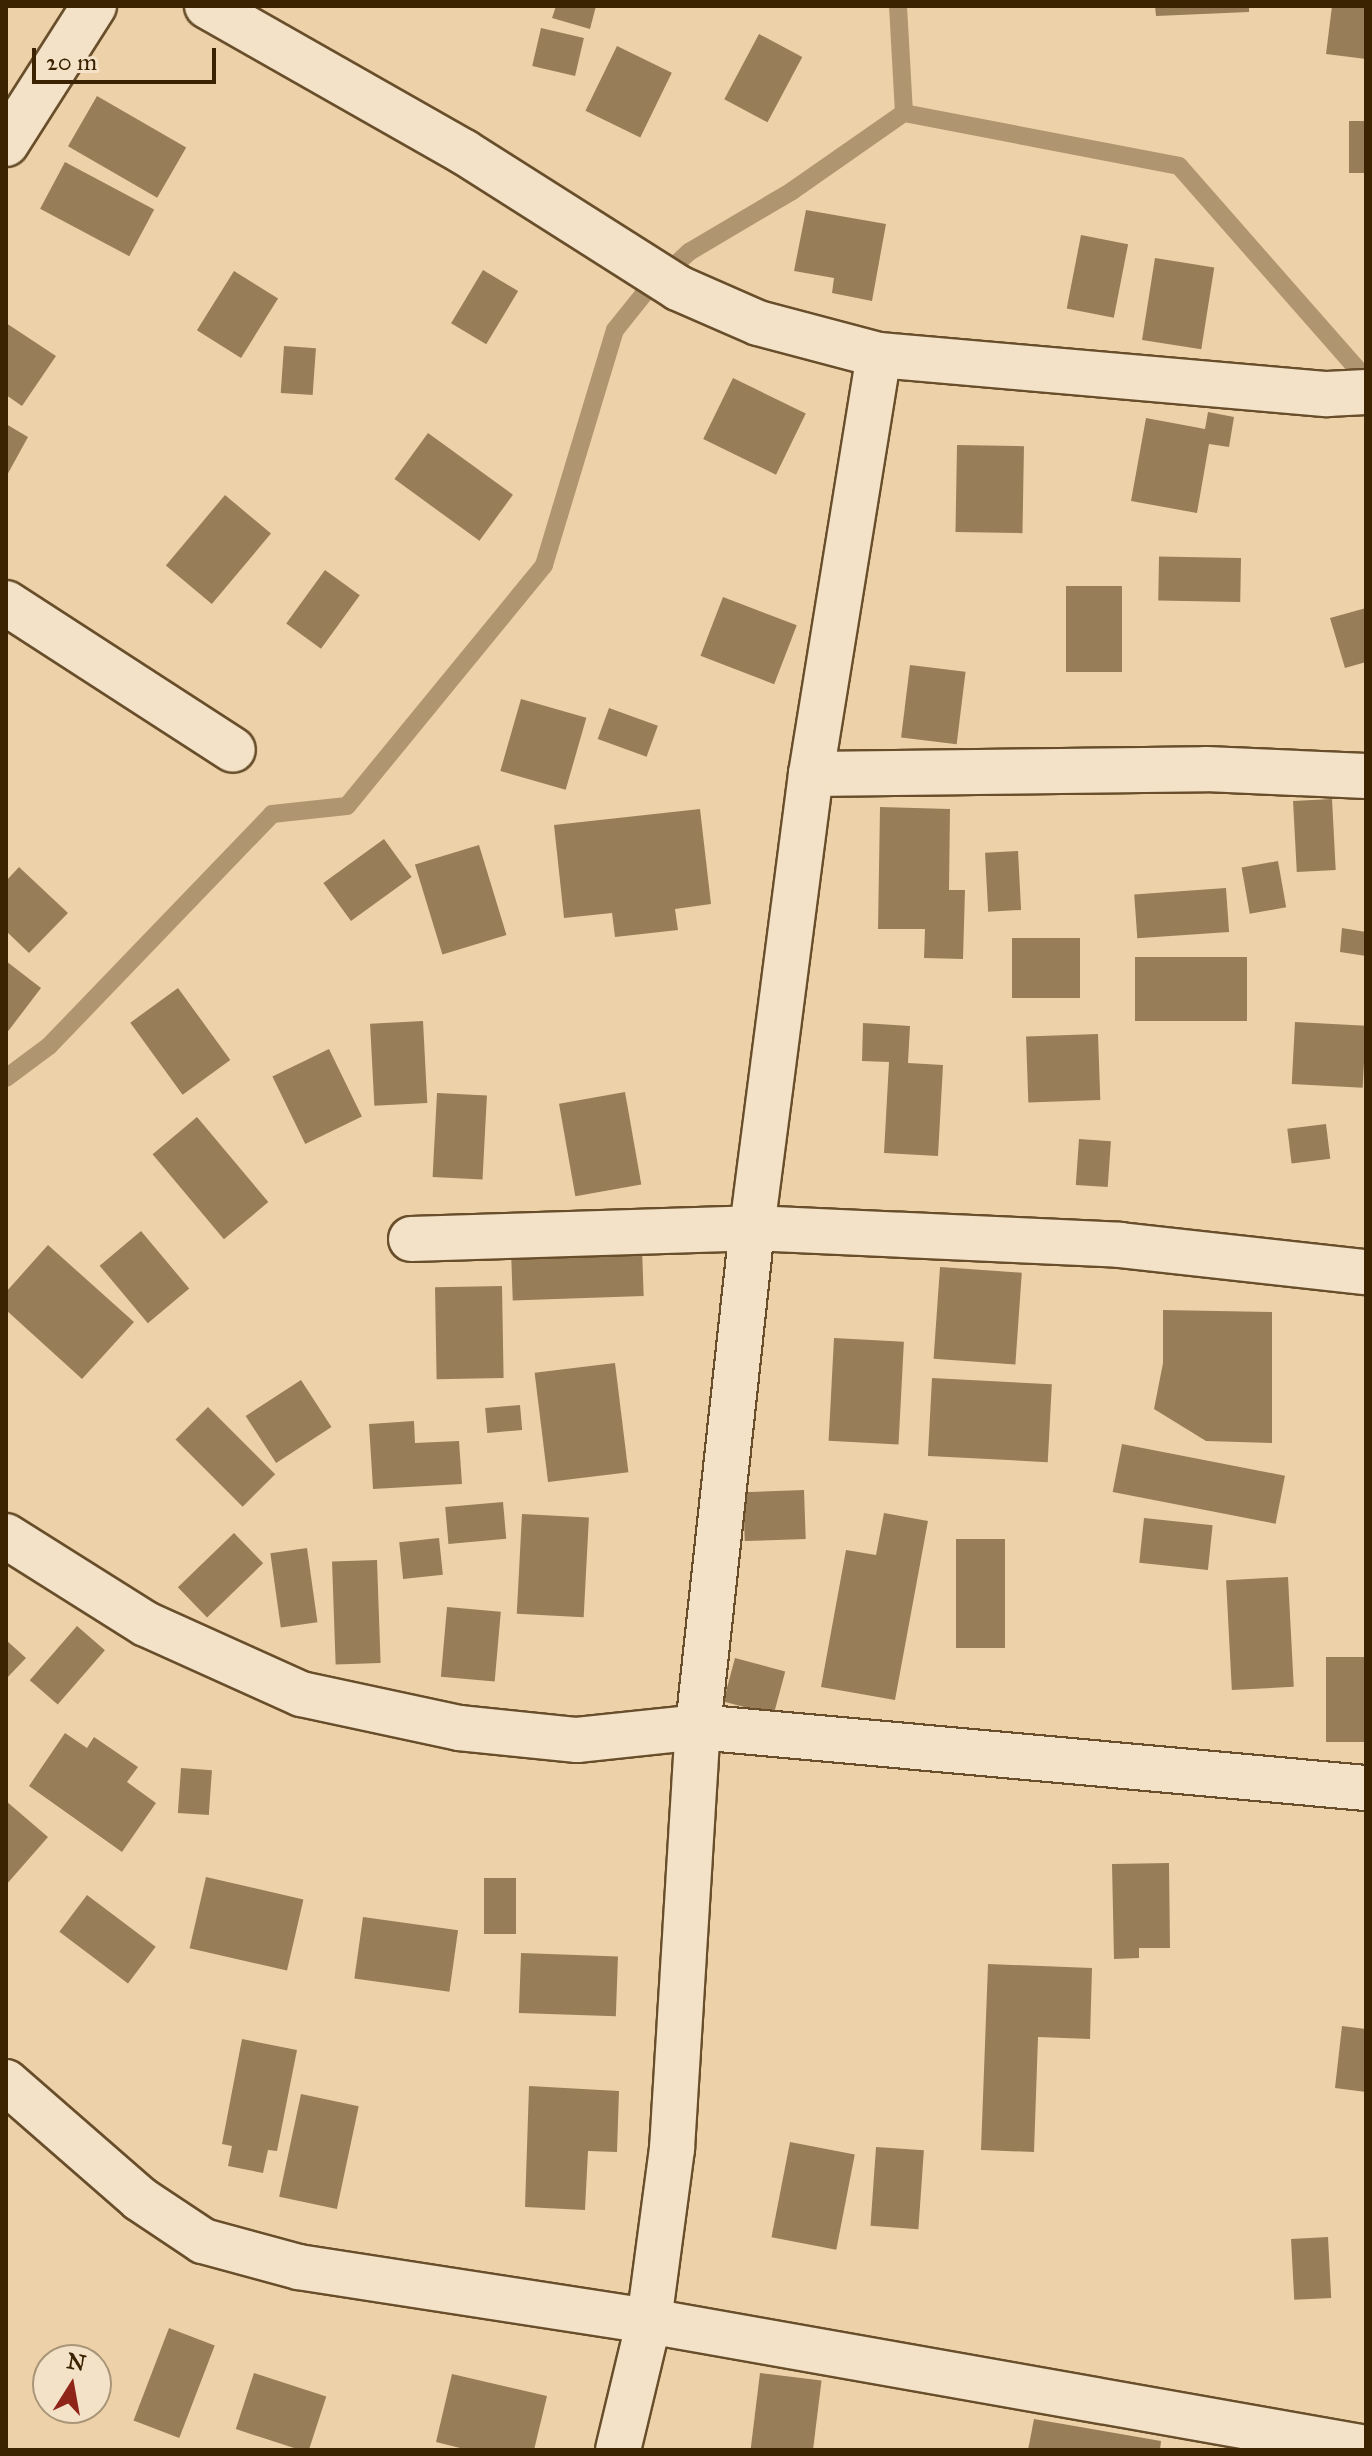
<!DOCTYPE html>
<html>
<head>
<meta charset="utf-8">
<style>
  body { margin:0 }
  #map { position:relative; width:1372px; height:2456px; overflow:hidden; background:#edd2a9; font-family:"IM FELL Great Primer",serif }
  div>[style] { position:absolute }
  .stream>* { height:18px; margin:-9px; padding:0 9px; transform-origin:9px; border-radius:9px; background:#b09670 }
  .building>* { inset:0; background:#987e58; transform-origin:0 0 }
  .roads { filter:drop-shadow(2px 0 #684e2b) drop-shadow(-2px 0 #684e2b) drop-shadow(0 2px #684e2b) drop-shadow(0 -2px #684e2b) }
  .street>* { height:44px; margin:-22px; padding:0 22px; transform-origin:22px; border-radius:22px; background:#f3e2c7 }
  span { translate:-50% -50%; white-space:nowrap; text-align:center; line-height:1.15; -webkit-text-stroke:6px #f3e2c7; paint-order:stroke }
  .frame { position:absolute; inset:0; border:8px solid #3b2201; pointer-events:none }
  .north { position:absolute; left:32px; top:2344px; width:80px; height:80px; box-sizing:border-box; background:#f3e2c7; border:2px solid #a99578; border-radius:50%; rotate:11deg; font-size:22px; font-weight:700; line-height:32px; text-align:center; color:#3b2201 }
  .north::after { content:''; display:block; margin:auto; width:28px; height:36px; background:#8f2418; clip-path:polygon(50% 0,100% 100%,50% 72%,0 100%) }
  .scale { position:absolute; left:32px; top:48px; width:184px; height:36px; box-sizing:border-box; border:4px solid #3b2201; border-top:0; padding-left:10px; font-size:24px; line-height:28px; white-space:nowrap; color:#3b2201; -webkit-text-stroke:6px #f3e2c7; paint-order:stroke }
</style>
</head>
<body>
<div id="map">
  <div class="stream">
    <i style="left:898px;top:6px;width:107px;rotate:86.8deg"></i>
    <i style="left:6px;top:1078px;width:54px;rotate:-36.7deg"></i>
    <i style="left:49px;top:1046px;width:322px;rotate:-46.1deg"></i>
    <i style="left:272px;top:814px;width:75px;rotate:-6.1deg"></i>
    <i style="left:347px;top:806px;width:311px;rotate:-50.7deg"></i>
    <i style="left:544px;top:565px;width:245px;rotate:-73.2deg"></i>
    <i style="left:615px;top:330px;width:45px;rotate:-51.3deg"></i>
    <i style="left:643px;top:295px;width:63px;rotate:-43.1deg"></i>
    <i style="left:689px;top:252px;width:120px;rotate:-30.6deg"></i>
    <i style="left:792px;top:191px;width:136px;rotate:-34.9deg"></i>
    <i style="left:904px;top:113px;width:280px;rotate:10.9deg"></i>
    <i style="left:1179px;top:166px;width:283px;rotate:48.7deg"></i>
  </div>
  <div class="building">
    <i style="clip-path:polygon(556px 6px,596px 6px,590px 29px,552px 18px)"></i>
    <i style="clip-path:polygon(1155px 6px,1249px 6px,1249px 12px,1156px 16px)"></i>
    <i style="clip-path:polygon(1332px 6px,1366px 6px,1366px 59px,1326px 54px)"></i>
    <i style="left:541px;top:28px;width:44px;height:39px;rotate:13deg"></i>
    <i style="left:759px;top:34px;width:49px;height:74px;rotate:28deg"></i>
    <i style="left:617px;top:46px;width:61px;height:72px;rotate:26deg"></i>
    <i style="left:97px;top:96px;width:103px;height:58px;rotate:30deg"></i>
    <i style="left:1349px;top:121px;width:17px;height:52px"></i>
    <i style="left:65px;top:162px;width:101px;height:53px;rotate:28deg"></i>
    <i style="clip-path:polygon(806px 210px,886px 224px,872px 301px,832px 293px,834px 278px,794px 271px)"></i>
    <i style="left:1081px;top:235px;width:48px;height:75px;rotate:11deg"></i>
    <i style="left:1155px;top:258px;width:60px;height:83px;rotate:9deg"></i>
    <i style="left:483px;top:270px;width:41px;height:62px;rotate:31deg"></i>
    <i style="left:234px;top:271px;width:52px;height:70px;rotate:32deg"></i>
    <i style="clip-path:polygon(6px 323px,56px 356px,22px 406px,6px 395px)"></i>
    <i style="left:284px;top:346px;width:32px;height:47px;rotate:4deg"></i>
    <i style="left:733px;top:378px;width:81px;height:68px;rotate:26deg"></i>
    <i style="clip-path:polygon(1208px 412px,1234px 417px,1229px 447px,1209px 444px,1197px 513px,1131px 501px,1146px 418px,1205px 429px)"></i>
    <i style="clip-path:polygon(6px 424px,28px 437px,6px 477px)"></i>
    <i style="left:428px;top:433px;width:105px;height:57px;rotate:36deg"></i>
    <i style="left:957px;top:445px;width:67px;height:87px;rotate:1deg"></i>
    <i style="left:225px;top:495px;width:60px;height:92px;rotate:40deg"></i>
    <i style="left:1241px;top:558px;width:44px;height:82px;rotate:91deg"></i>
    <i style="left:325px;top:570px;width:43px;height:66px;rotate:36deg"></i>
    <i style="left:1066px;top:586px;width:56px;height:86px"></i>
    <i style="left:723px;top:597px;width:79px;height:63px;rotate:21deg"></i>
    <i style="clip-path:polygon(1366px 608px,1366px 662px,1345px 668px,1330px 618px)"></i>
    <i style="left:910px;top:665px;width:56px;height:73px;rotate:7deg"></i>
    <i style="left:521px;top:699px;width:68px;height:75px;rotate:16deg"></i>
    <i style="left:609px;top:708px;width:52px;height:33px;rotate:20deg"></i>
    <i style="left:1332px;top:799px;width:71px;height:39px;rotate:87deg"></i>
    <i style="clip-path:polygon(880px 807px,950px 809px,949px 890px,965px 890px,963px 959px,924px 958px,925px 929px,878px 929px)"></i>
    <i style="clip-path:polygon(700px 809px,711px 904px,675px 909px,678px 930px,615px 937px,612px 913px,564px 918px,554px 825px)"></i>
    <i style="left:384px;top:839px;width:47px;height:75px;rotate:54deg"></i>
    <i style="left:479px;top:845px;width:94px;height:67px;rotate:73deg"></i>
    <i style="left:1018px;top:851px;width:59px;height:33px;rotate:87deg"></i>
    <i style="left:1278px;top:861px;width:47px;height:37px;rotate:80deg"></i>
    <i style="clip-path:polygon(19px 867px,68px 913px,29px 953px,6px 931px,6px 881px)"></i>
    <i style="left:1226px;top:888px;width:44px;height:92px;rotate:86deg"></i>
    <i style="clip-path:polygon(1342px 928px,1366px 932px,1366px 956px,1340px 952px)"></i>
    <i style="left:1012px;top:938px;width:68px;height:60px"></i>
    <i style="left:1247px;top:957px;width:64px;height:112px;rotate:90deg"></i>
    <i style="clip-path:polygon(6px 961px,41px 988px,6px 1034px)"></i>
    <i style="left:178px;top:988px;width:89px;height:59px;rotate:54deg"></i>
    <i style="left:423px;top:1021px;width:82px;height:53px;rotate:87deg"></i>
    <i style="left:1295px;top:1022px;width:71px;height:62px;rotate:3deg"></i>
    <i style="clip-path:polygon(863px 1023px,910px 1026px,908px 1063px,943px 1065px,938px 1156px,884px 1153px,889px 1062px,862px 1061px)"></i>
    <i style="left:1098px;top:1034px;width:66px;height:72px;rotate:88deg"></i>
    <i style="left:329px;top:1049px;width:75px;height:63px;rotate:64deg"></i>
    <i style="left:625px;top:1092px;width:94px;height:67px;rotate:80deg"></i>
    <i style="left:437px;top:1093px;width:50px;height:84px;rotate:3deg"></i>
    <i style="left:197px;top:1117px;width:111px;height:58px;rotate:50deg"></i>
    <i style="left:1326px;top:1124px;width:35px;height:39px;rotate:83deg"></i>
    <i style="left:1079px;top:1139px;width:32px;height:46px;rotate:4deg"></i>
    <i style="left:141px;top:1231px;width:75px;height:54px;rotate:50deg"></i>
    <i style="clip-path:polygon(48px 1245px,134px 1322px,82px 1379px,6px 1310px,6px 1292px)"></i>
    <i style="left:642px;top:1248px;width:48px;height:131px;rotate:88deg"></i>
    <i style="left:940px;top:1267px;width:82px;height:92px;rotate:4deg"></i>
    <i style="left:502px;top:1286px;width:92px;height:67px;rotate:89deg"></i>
    <i style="clip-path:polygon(1163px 1310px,1272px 1312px,1272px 1443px,1206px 1441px,1154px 1409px,1163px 1363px)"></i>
    <i style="left:834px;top:1338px;width:70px;height:103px;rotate:3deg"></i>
    <i style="left:615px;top:1363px;width:110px;height:81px;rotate:83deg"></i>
    <i style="left:932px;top:1378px;width:120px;height:78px;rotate:3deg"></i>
    <i style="left:301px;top:1380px;width:56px;height:66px;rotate:57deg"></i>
    <i style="left:520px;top:1405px;width:25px;height:35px;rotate:85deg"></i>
    <i style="left:208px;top:1407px;width:95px;height:46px;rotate:45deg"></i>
    <i style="clip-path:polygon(414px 1421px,415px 1443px,459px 1441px,462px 1484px,373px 1489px,369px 1424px)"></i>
    <i style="left:1122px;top:1444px;width:166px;height:49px;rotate:11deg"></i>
    <i style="left:804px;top:1490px;width:49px;height:61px;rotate:88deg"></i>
    <i style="left:503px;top:1502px;width:37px;height:58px;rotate:85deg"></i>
    <i style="clip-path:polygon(884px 1513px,928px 1521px,895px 1700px,821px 1687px,846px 1550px,876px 1555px)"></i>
    <i style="left:522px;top:1514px;width:67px;height:100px;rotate:3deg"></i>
    <i style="left:1144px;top:1518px;width:69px;height:45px;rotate:6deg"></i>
    <i style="left:234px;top:1533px;width:42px;height:78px;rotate:46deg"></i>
    <i style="left:439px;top:1538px;width:37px;height:40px;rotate:84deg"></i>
    <i style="left:1005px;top:1539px;width:109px;height:49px;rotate:90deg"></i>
    <i style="left:307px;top:1548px;width:75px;height:37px;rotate:82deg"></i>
    <i style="left:377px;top:1560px;width:103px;height:45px;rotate:88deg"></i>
    <i style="left:1288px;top:1577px;width:110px;height:62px;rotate:87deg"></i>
    <i style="left:447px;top:1607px;width:54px;height:70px;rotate:5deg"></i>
    <i style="left:77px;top:1626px;width:37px;height:72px;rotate:41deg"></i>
    <i style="clip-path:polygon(6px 1640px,26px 1658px,6px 1679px)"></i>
    <i style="left:1366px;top:1657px;width:85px;height:40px;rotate:90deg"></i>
    <i style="left:735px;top:1658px;width:52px;height:45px;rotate:15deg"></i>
    <i style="clip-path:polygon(65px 1733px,87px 1748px,94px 1737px,138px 1767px,127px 1782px,156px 1803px,122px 1852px,29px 1786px)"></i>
    <i style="left:181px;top:1768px;width:31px;height:45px;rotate:4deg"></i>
    <i style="clip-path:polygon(6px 1801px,48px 1837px,6px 1885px)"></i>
    <i style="clip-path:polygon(1169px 1863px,1170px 1948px,1139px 1948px,1139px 1958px,1114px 1959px,1112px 1864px)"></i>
    <i style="left:206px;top:1877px;width:100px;height:73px;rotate:13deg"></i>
    <i style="left:484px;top:1878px;width:32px;height:56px"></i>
    <i style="left:87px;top:1895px;width:86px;height:46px;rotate:37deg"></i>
    <i style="left:363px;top:1917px;width:96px;height:62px;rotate:8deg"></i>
    <i style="left:521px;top:1953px;width:97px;height:60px;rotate:2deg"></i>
    <i style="clip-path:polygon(988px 1964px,1092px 1968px,1090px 2039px,1038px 2037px,1034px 2152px,981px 2150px)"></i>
    <i style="clip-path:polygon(1342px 2026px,1366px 2029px,1366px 2092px,1335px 2088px)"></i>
    <i style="clip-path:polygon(242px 2039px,297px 2050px,277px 2151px,268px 2150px,263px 2173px,228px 2166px,232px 2146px,222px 2144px)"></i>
    <i style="clip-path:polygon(529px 2086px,619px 2091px,617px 2152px,588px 2151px,585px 2210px,525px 2207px)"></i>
    <i style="left:301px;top:2094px;width:59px;height:105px;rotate:12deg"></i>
    <i style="left:790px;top:2142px;width:66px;height:97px;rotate:11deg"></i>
    <i style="left:876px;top:2147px;width:48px;height:79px;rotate:4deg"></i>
    <i style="left:1328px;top:2237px;width:61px;height:37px;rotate:87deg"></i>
    <i style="left:169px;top:2328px;width:49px;height:99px;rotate:21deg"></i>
    <i style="left:254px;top:2373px;width:76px;height:59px;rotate:18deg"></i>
    <i style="left:760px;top:2373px;width:62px;height:78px;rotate:7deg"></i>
    <i style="clip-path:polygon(452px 2374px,547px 2396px,534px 2450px,468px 2450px,436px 2442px)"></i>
    <i style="clip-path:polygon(1034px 2419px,1161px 2441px,1160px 2450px,1028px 2450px)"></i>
  </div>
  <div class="roads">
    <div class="street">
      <i style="left:207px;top:6px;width:296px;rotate:29.6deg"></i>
      <i style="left:464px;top:152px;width:254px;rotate:32.4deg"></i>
      <i style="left:678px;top:288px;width:87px;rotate:23.6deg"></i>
      <i style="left:758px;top:323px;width:125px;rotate:14.8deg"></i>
      <i style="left:879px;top:355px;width:450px;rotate:5deg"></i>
      <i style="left:1327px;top:394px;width:39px;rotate:-3deg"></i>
      <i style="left:6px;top:144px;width:164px;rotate:-57.5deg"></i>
      <i style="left:6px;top:603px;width:270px;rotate:32.9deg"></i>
      <i style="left:811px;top:774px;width:395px;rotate:-0.7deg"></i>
      <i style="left:1206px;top:769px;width:160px;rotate:2.5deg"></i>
      <i style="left:411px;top:1239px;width:341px;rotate:-1.8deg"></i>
      <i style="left:752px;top:1228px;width:368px;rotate:2.6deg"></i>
      <i style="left:1120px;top:1245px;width:247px;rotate:6.3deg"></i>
      <i style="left:6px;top:1536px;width:165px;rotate:32.2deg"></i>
      <i style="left:146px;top:1624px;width:170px;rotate:24.3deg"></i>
      <i style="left:301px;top:1694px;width:162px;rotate:12.1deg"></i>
      <i style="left:459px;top:1728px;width:119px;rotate:5.8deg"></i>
      <i style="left:577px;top:1740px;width:122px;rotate:-6.1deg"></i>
      <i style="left:698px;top:1727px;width:671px;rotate:5.22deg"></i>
      <i style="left:6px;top:2082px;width:178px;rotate:41.1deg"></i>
      <i style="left:140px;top:2199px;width:76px;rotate:33.7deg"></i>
      <i style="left:203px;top:2241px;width:99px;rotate:15.2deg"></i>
      <i style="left:299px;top:2267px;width:354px;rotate:8.8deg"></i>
      <i style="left:649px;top:2321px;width:728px;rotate:10.04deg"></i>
      <i style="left:618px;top:2450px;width:133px;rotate:-76.5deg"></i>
      <i style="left:649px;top:2321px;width:174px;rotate:-82.4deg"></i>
      <i style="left:672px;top:2149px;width:423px;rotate:-86.5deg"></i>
      <i style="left:698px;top:1727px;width:502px;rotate:-83.82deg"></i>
      <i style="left:752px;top:1228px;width:458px;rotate:-82.6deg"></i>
      <i style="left:811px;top:774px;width:424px;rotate:-80.8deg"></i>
    </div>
  </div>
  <div class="frame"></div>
  <div class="north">N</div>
  <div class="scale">20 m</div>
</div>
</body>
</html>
